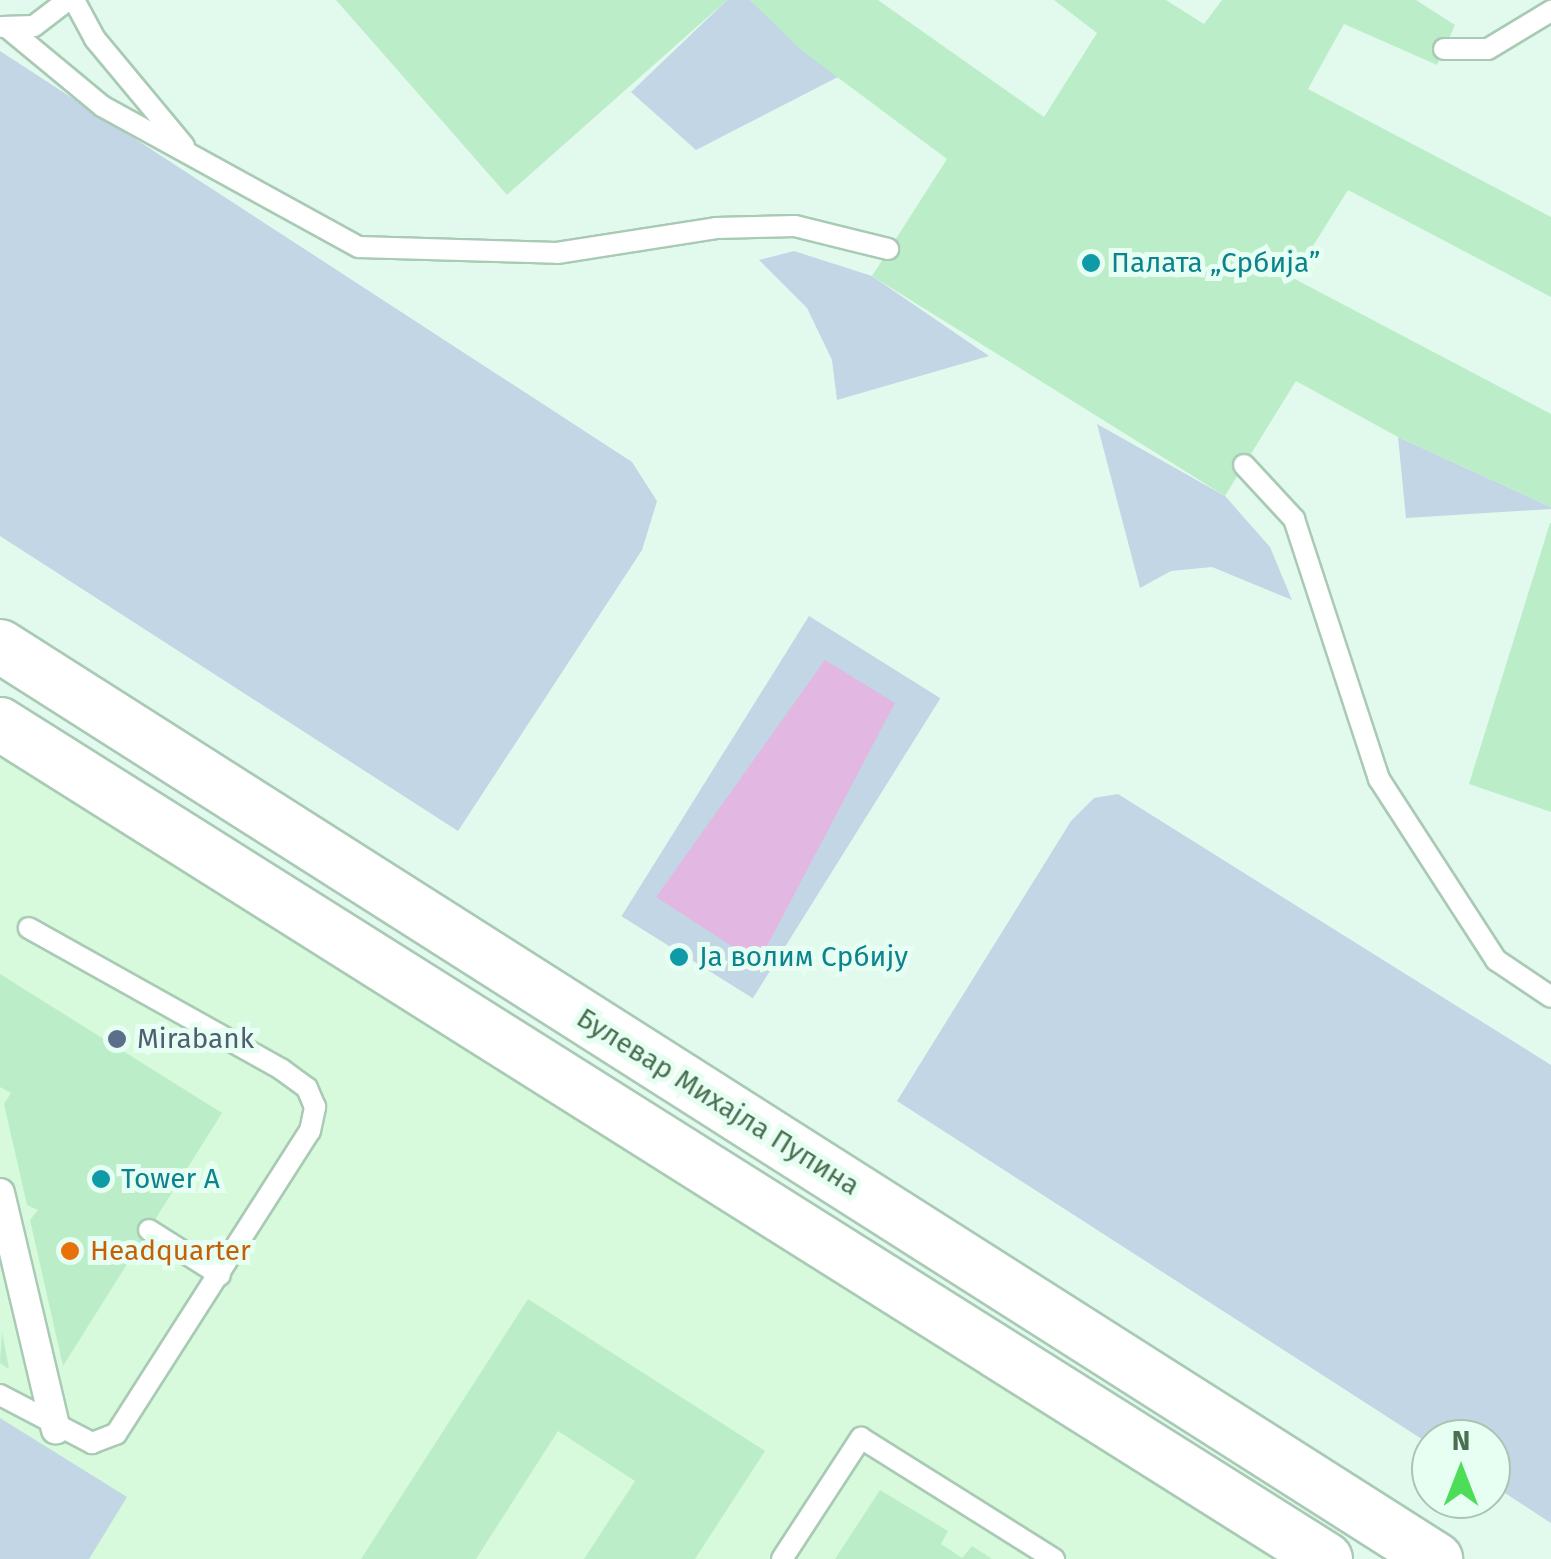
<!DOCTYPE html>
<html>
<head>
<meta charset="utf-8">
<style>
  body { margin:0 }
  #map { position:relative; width:1551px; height:1559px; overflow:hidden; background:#e2faed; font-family:"Fira Sans",sans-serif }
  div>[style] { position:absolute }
  .commercial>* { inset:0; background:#d6fadb }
  .green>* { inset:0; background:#c2d6e6; transform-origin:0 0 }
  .water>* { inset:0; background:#e2b8e2 }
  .building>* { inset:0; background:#bbeec8 }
  .roads { filter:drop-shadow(2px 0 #a9cab4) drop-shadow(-2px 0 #a9cab4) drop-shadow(0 2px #a9cab4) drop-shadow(0 -2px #a9cab4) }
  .service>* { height:20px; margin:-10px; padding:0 10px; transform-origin:10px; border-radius:10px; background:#fff }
  .pedestrian>* { height:28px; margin:-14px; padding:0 14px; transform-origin:14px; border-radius:14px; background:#fff }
  .secondary>* { height:52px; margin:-26px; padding:0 26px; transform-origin:26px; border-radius:26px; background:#fff }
  .dots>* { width:28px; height:28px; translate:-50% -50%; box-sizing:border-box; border:5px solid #e7fef2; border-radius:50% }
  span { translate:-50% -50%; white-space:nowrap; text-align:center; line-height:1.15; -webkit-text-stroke:10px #e7fef2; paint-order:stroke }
  .culture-label { font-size:28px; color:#0d838f }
  .left { translate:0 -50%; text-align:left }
  .service-label { font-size:28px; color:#4e5e75 }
  .street-label { font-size:28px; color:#4a7052 }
  .food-label { font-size:28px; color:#c56008 }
  .north { position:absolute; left:1411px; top:1419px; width:100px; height:100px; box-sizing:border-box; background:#e7fef2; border:2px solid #a8c5b2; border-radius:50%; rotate:0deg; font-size:28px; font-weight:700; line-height:40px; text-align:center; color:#4a7052 }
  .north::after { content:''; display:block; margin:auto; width:35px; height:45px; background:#4edd59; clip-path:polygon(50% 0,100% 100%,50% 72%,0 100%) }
</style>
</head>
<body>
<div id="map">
  <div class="commercial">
    <i style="clip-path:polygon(0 751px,1276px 1559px,0 1559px)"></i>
  </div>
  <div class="green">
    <i style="clip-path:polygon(727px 0,750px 0,838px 77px,696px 150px,631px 92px)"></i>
    <i style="clip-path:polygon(0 51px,632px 462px,657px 501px,642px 550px,458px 831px,0 536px)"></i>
    <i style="clip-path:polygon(794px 251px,872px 276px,989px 356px,837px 400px,832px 360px,807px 308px,759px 260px)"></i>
    <i style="clip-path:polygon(1097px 424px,1225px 496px,1270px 547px,1292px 600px,1212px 567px,1171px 571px,1140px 588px)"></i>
    <i style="clip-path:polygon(1398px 437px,1551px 507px,1551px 509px,1406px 518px)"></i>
    <i style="left:809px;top:616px;width:155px;height:354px;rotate:32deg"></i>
    <i style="clip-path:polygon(1118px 794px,1551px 1065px,1551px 1523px,1491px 1484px,1491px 1439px,1431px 1439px,1431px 1445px,897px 1101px,1071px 821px,1094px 798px)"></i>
    <i style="clip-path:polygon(0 1418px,127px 1497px,89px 1559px,0 1559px)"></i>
  </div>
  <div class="water">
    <i style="clip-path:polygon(825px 660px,895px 703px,758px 963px,656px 897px)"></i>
  </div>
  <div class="building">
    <i style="clip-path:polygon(336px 0,727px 0,507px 195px)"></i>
    <i style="clip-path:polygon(750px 0,878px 0,1044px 117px,1097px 33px,1054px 0,1166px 0,1204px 24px,1222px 0,1416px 0,1455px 25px,1437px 65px,1344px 24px,1308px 89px,1551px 217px,1551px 297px,1348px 190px,1293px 278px,1551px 414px,1551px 507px,1398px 437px,1296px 381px,1225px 496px,872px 276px,947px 159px,801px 50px)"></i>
    <i style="clip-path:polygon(1550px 523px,1551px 523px,1551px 812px,1469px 784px)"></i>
    <i style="clip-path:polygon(0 974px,222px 1113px,63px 1366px,30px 1220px,38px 1210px,27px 1205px,4px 1104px,11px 1093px,0 1087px)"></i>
    <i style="clip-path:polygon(528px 1299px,765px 1451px,695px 1559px,584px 1559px,635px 1481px,558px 1431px,476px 1559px,361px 1559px)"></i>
    <i style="clip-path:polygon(2px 1332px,9px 1369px,0 1363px)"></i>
    <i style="clip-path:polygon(880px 1490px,948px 1531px,941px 1544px,962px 1558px,972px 1546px,992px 1559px,835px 1559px)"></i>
  </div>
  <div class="roads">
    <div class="service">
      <i style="left:74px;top:0;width:44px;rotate:61.7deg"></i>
      <i style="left:95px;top:39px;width:139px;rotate:50.2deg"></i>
      <i style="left:2px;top:27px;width:32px;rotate:-2deg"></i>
      <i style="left:34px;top:26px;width:43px;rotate:-37.4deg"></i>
      <i style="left:9px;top:29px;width:121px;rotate:39.6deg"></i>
      <i style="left:102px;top:106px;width:293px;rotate:28.8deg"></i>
      <i style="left:359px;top:247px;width:198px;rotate:1.7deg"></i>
      <i style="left:557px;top:253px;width:161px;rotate:-8.9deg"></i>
      <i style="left:716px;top:228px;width:79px;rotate:-1.5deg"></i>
      <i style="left:795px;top:226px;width:96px;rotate:13.9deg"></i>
      <i style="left:1444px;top:49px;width:44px"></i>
      <i style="left:1488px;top:49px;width:74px;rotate:-31.1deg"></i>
      <i style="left:1244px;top:465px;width:74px;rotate:47.2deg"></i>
      <i style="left:1294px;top:519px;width:274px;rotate:71.9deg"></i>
      <i style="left:1379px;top:779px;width:216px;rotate:57.1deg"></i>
      <i style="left:1496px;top:960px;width:66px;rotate:33.9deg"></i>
      <i style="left:149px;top:1230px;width:84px;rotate:32.4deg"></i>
      <i style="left:0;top:1395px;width:104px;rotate:27.6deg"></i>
      <i style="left:92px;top:1443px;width:26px;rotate:-21deg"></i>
      <i style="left:116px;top:1434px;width:360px;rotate:-57.4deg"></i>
      <i style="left:310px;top:1131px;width:25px;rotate:-78deg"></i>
      <i style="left:315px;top:1107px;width:21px;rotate:-113deg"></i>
      <i style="left:307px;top:1088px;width:32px;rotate:-144deg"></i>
      <i style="left:281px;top:1069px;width:289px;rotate:-150.8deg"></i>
      <i style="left:782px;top:1559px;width:145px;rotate:-56.9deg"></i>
      <i style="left:861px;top:1438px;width:228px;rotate:32.1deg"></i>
    </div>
    <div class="pedestrian">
      <i style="left:0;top:1193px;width:243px;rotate:76.7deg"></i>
    </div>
    <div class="secondary">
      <i style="left:0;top:646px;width:1702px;rotate:32.45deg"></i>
      <i style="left:0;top:724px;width:1567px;rotate:32.2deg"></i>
    </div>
  </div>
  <div class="dots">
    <i style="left:1091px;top:263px;background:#0f9aa8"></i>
    <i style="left:679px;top:957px;background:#0f9aa8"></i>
    <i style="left:117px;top:1039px;background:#5c6f8a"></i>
    <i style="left:101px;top:1179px;background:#0f9aa8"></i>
    <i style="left:70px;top:1251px;background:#e8710a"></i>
  </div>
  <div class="culture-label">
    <span class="left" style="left:1111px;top:263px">Палата „Србија”</span>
    <span class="left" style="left:699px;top:957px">Ја волим Србију</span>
    <span class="left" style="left:121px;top:1179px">Tower A</span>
  </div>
  <div class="service-label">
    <span class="left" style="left:137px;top:1039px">Mirabank</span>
  </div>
  <div class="street-label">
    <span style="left:718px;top:1102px;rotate:32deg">Булевар Михајла Пупина</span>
  </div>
  <div class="food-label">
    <span class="left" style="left:90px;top:1251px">Headquarter</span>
  </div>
  <div class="north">N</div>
</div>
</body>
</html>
